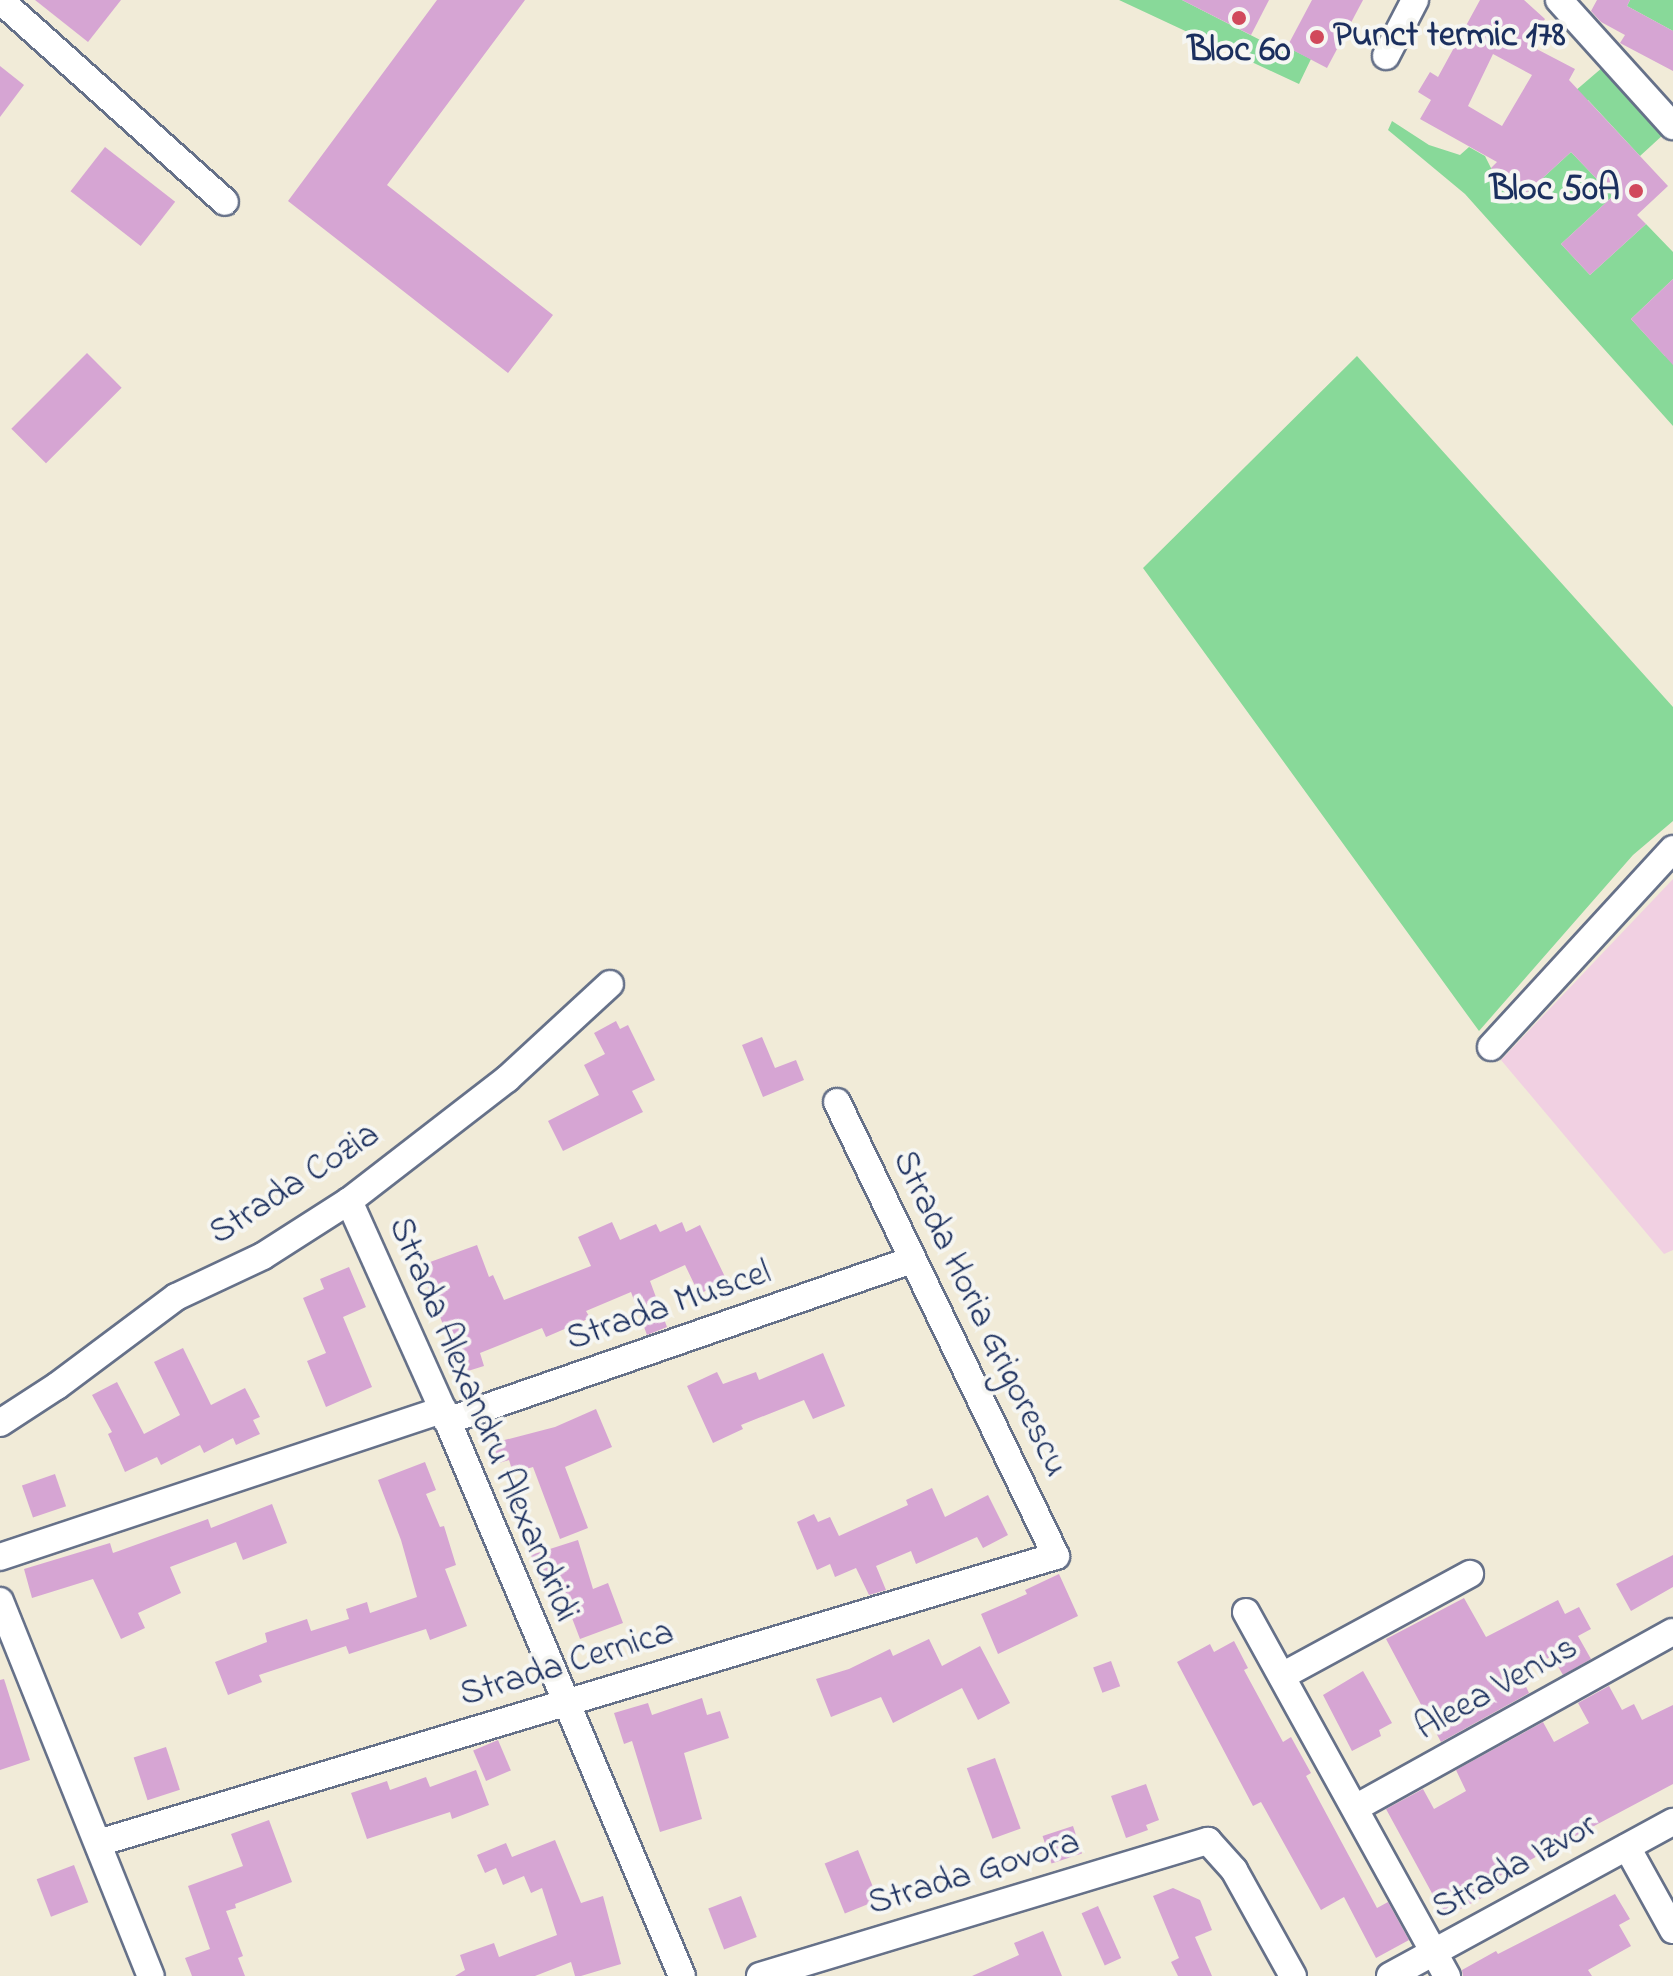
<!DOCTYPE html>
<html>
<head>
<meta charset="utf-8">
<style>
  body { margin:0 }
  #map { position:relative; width:1673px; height:1976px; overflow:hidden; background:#f1ebd8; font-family:"Indie Flower",sans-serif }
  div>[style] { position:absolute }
  .built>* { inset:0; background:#f1d0e2 }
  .green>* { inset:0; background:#88d999 }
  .building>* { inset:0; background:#d6a5d3; transform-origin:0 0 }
  .roads { filter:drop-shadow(2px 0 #667189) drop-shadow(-2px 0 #667189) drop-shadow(0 2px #667189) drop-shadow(0 -2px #667189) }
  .street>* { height:26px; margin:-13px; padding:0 13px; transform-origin:13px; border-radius:13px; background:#fff }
  .dots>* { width:22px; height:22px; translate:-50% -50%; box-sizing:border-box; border:4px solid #f6f6f2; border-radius:50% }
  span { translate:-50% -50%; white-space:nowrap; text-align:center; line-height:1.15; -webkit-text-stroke:8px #f6f6f2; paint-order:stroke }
  .poi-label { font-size:36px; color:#1b2f5e; font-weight:700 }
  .left { translate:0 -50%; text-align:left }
  .right { translate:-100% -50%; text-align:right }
  .street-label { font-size:36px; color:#1b2f5e }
</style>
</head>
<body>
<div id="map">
  <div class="built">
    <i style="clip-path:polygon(1673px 879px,1673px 1250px,1664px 1254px,1501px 1060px)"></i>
  </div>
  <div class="green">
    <i style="clip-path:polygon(1119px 0,1182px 0,1284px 52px,1287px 47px,1311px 59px,1299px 84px)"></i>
    <i style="clip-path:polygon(1630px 0,1673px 0,1673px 31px,1627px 6px)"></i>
    <i style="clip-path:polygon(1603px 67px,1664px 134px,1640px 156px,1588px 100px,1558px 128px,1546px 116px)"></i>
    <i style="clip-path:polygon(1392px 121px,1429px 145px,1460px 155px,1469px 147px,1485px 156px,1491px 168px,1520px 199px,1571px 152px,1613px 196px,1561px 244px,1590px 275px,1646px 224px,1673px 252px,1673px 279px,1631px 319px,1665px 356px,1673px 349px,1673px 426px,1465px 194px,1388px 130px)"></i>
    <i style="clip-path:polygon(1357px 356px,1673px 707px,1673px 821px,1633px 855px,1479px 1031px,1143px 568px)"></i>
  </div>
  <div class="building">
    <i style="clip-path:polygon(35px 0,121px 0,88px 42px)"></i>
    <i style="clip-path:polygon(437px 0,525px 0,387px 185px,553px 315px,508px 373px,288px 201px)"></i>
    <i style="clip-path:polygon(1182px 0,1269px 0,1251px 35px)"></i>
    <i style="clip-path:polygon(1312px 0,1363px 0,1327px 68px,1287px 47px)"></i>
    <i style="clip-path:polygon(evenodd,1480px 0,1524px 0,1545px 19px,1529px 45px,1575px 69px,1569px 80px,1668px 186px,1637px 215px,1646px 224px,1590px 275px,1561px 244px,1613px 196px,1571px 152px,1520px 199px,1491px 168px,1497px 162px,1420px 119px,1431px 100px,1418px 92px,1430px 72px,1438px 77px,1480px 0,1493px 54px,1532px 75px,1502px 126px,1468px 106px,1493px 54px)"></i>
    <i style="clip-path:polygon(1597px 0,1630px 0,1627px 6px,1673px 31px,1673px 71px,1620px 43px,1625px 35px,1601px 22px,1591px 11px)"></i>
    <i style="clip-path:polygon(0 66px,24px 85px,0 117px)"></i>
    <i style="left:105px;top:147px;width:89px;height:56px;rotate:38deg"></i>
    <i style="clip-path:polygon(1673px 279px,1673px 365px,1631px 319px)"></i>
    <i style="left:87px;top:353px;width:49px;height:107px;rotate:45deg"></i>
    <i style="clip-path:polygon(616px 1021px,620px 1029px,628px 1025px,655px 1080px,632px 1091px,643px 1112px,563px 1151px,548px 1121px,599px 1095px,584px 1065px,605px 1054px,594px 1033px)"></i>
    <i style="clip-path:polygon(762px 1037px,775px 1068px,796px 1060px,804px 1080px,763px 1097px,742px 1045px)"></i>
    <i style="clip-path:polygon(612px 1222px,620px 1240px,656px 1224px,660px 1232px,682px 1222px,686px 1232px,700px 1225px,727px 1281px,699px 1294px,685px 1265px,650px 1281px,667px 1327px,647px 1335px,631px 1292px,586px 1311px,590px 1318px,546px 1337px,542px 1328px,480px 1353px,484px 1366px,455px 1375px,448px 1353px,454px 1351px,419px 1266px,477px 1245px,489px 1277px,493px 1275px,504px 1300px,591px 1266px,578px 1237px)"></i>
    <i style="clip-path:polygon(349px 1267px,366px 1307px,343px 1317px,372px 1387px,326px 1407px,307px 1361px,326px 1353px,303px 1298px,324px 1289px,320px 1279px)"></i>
    <i style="clip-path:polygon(183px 1348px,211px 1405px,245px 1388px,260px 1417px,253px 1420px,260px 1434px,236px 1445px,233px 1438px,204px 1453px,200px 1445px,161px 1465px,157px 1457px,125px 1472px,108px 1434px,112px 1432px,92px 1395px,117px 1382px,144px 1434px,180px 1415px,154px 1362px)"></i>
    <i style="clip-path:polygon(823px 1353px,845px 1406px,813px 1419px,804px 1400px,741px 1425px,743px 1429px,713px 1443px,687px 1386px,717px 1372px,723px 1384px,756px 1372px,759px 1380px)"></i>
    <i style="clip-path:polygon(596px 1409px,612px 1447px,565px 1467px,588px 1528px,560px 1539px,533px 1467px,513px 1473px,509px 1460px,499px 1463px,493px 1443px,555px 1427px)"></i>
    <i style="clip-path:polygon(425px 1462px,436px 1490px,426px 1494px,440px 1527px,444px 1526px,456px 1565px,445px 1569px,467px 1626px,430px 1640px,426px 1629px,349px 1654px,346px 1646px,259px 1675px,262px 1682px,228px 1695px,215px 1662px,267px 1642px,265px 1633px,307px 1619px,311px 1631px,349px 1619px,346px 1609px,367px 1602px,370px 1613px,417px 1597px,401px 1540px,378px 1480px)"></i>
    <i style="left:55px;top:1474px;width:34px;height:35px;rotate:71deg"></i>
    <i style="clip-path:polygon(932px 1488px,945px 1517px,988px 1495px,1008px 1535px,983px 1548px,977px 1537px,916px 1564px,911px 1551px,876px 1566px,886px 1590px,869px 1595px,856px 1568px,835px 1577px,830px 1564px,817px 1570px,797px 1522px,814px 1514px,818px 1522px,830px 1517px,839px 1536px,908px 1505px,906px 1500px)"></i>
    <i style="clip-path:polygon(272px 1504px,287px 1543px,243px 1560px,236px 1542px,170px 1567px,181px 1593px,138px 1613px,145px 1628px,121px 1639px,93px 1579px,32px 1598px,24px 1569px,110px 1543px,113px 1553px,208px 1519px,211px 1528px)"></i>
    <i style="clip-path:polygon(578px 1540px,593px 1589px,608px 1583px,623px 1623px,580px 1639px,559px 1584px,542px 1589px,531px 1555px)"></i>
    <i style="clip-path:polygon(1673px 1555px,1673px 1587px,1631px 1611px,1616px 1584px)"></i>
    <i style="clip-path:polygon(1059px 1574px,1078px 1616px,998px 1654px,981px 1614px,1027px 1594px,1025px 1590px)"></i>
    <i style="clip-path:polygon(1464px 1598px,1486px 1637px,1558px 1600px,1565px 1614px,1579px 1607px,1591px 1629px,1578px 1636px,1591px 1659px,1563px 1675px,1552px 1656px,1520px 1674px,1529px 1693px,1441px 1742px,1386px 1639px)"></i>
    <i style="clip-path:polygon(929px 1639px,942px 1666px,980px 1646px,1010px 1703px,978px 1720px,962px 1688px,893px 1723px,881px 1697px,831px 1717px,816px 1679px,849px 1669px,890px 1649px,893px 1656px)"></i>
    <i style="clip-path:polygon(1234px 1641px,1248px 1668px,1244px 1670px,1283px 1742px,1291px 1737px,1311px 1773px,1306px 1776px,1377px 1908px,1388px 1902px,1409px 1940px,1376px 1958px,1344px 1897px,1321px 1910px,1261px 1802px,1253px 1806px,1177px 1662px,1210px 1644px,1214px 1652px)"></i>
    <i style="left:1111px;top:1661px;width:27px;height:19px;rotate:70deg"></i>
    <i style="clip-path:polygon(1363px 1671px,1392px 1723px,1379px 1730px,1381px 1736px,1352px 1751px,1323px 1695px)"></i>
    <i style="clip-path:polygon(4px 1679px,30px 1760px,0 1770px,0 1680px)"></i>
    <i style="clip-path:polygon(1609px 1686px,1622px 1710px,1634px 1704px,1642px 1720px,1673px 1705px,1673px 1784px,1496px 1878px,1501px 1888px,1445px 1917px,1386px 1809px,1423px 1789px,1434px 1809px,1466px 1791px,1456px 1770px,1543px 1722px,1554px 1742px,1589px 1723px,1578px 1703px)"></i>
    <i style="clip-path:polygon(702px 1698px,707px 1715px,720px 1711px,729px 1738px,684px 1753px,702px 1819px,660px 1832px,632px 1741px,624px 1744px,614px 1713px,648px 1703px,652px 1715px)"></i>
    <i style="left:498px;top:1740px;width:33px;height:27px;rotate:67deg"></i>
    <i style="left:166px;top:1747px;width:45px;height:34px;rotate:72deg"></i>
    <i style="left:995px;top:1758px;width:75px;height:30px;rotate:70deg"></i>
    <i style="clip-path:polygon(476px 1770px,489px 1805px,452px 1819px,450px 1812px,367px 1839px,351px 1793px,387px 1781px,390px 1790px,426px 1777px,430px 1787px)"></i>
    <i style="clip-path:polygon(1146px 1784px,1159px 1820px,1146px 1825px,1148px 1830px,1126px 1838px,1111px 1796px)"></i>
    <i style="clip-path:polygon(269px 1820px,292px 1882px,235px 1904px,236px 1908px,226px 1911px,243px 1956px,238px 1958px,245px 1976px,192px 1976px,185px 1958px,210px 1949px,188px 1886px,243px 1866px,231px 1834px)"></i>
    <i style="left:1073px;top:1826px;width:29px;height:32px;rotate:72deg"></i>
    <i style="clip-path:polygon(555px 1840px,581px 1903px,603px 1896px,621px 1964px,581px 1976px,575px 1976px,571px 1962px,535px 1976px,455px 1976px,465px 1970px,460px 1955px,494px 1943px,499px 1957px,557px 1935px,542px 1888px,531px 1893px,524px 1876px,503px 1885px,496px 1868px,485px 1873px,477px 1855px,506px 1843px,512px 1857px)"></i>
    <i style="left:858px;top:1850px;width:54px;height:36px;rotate:68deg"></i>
    <i style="left:74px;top:1865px;width:40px;height:40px;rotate:69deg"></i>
    <i style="clip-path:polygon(1173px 1888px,1200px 1900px,1212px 1930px,1195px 1937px,1212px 1976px,1178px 1976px,1171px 1962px,1179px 1958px,1153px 1896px)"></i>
    <i style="clip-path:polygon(1615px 1894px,1630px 1919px,1619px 1925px,1631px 1946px,1588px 1970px,1592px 1976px,1463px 1976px,1462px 1970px,1496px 1951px,1498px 1954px)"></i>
    <i style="left:741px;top:1896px;width:44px;height:35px;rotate:69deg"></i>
    <i style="left:1098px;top:1906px;width:57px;height:18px;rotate:66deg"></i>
    <i style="clip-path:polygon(1043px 1931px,1062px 1976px,972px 1976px,1019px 1955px,1014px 1943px)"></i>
  </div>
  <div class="roads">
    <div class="street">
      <i style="left:0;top:0;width:302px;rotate:41.9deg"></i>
      <i style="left:1559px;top:0;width:170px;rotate:47.9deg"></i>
      <i style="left:1386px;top:56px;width:63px;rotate:-62.6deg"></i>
      <i style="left:1491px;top:1047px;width:269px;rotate:-47.4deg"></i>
      <i style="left:349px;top:1201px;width:229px;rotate:65.8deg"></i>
      <i style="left:443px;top:1410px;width:614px;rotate:67.11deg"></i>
      <i style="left:447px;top:1421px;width:493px;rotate:-19.1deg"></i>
      <i style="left:0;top:1423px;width:68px;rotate:-33deg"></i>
      <i style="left:57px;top:1386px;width:149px;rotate:-36.8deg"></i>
      <i style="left:176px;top:1297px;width:96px;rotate:-25.2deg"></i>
      <i style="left:263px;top:1256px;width:102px;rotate:-32.6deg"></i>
      <i style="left:349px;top:1201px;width:200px;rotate:-37.7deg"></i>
      <i style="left:507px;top:1079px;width:140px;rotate:-42.7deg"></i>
      <i style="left:0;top:1557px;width:467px;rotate:-18.4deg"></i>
      <i style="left:0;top:1601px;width:404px;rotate:68.1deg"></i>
      <i style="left:1246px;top:1612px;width:416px;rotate:61.1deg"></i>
      <i style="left:1282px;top:1676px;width:214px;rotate:-28.5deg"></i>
      <i style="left:1355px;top:1808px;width:363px;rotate:-29deg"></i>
      <i style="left:98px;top:1843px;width:1000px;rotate:-16.68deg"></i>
      <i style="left:1056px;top:1556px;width:504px;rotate:-115.75deg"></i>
      <i style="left:1627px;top:1847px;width:95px;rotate:61deg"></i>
      <i style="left:760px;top:1976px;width:468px;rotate:-16.8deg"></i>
      <i style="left:1208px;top:1841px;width:39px;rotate:48deg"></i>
      <i style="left:1234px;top:1870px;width:121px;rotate:60.9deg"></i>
      <i style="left:1390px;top:1976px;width:322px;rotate:-28.6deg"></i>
    </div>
  </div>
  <div class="dots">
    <i style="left:1239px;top:18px;background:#d1495b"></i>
    <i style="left:1317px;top:37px;background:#d1495b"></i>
    <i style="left:1636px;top:191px;background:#d1495b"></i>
  </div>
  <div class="poi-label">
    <span class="left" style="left:1333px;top:37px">Punct termic 178</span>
    <span style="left:1239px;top:52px">Bloc 60</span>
    <span class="right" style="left:1620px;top:191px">Bloc 50A</span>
  </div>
  <div class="street-label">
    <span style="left:295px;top:1185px;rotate:-33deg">Strada Cozia</span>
    <span style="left:669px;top:1307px;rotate:-19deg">Strada Muscel</span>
    <span style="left:979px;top:1314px;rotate:64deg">Strada Horia Grigorescu</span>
    <span style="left:482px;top:1420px;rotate:67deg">Strada Alexandru Alexandridi</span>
    <span style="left:567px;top:1665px;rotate:-17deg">Strada Cernica</span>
    <span style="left:1497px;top:1689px;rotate:-29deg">Aleea Venus</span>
    <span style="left:1515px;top:1868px;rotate:-29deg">Strada Izvor</span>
    <span style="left:974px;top:1874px;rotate:-17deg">Strada Govora</span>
  </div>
</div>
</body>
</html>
